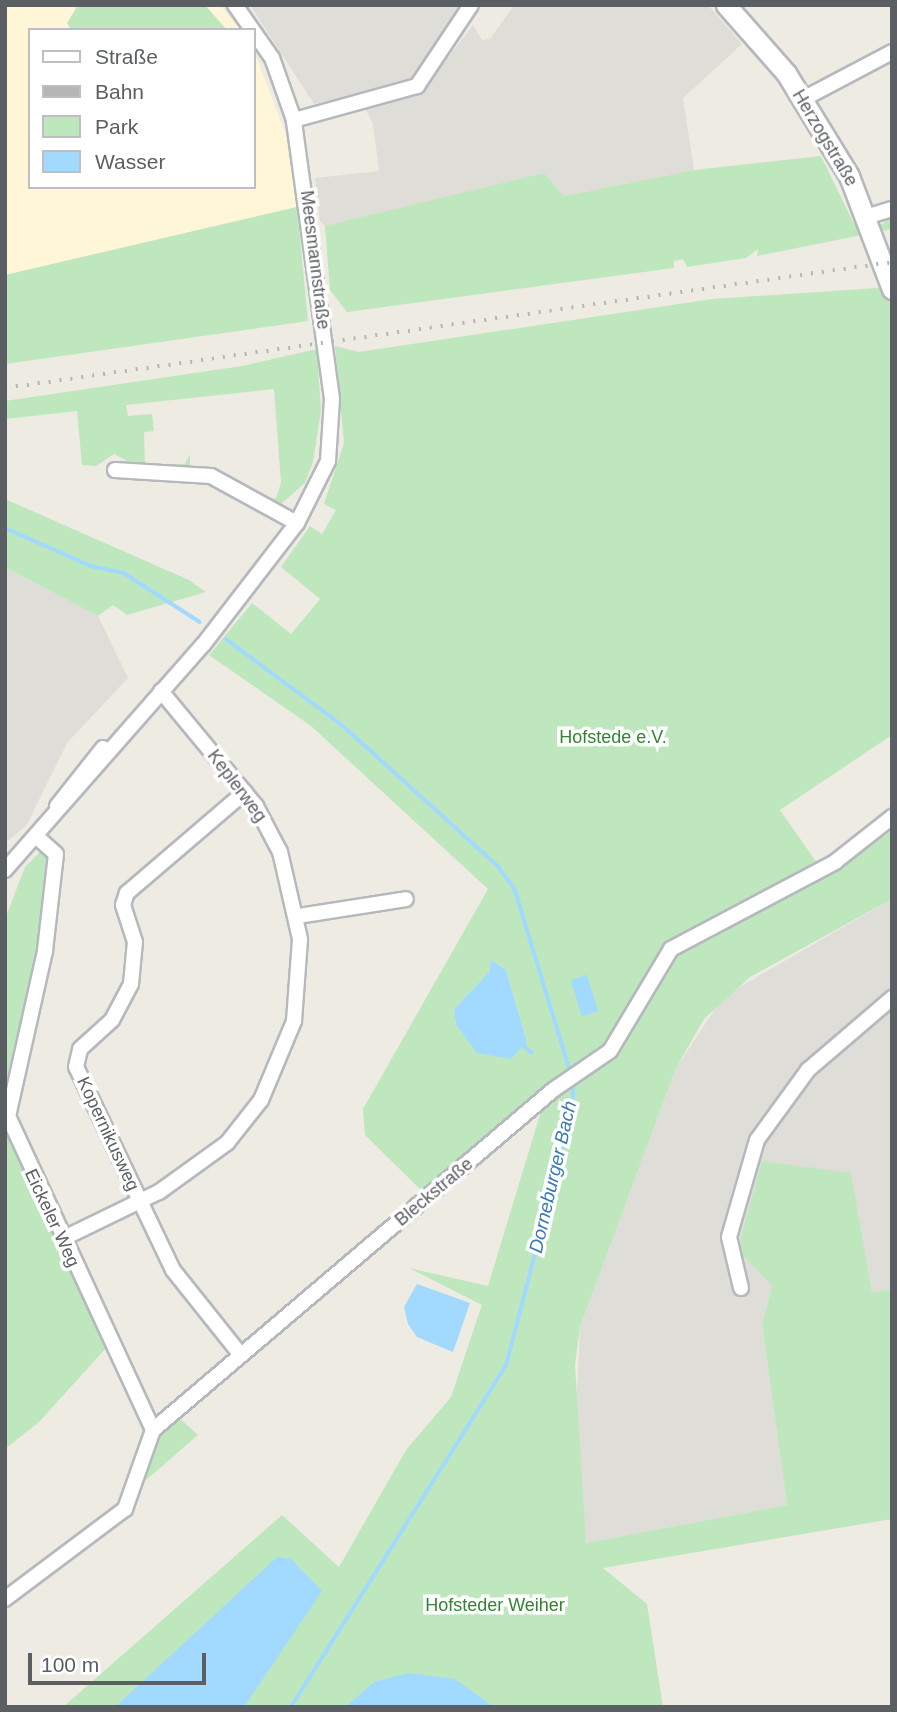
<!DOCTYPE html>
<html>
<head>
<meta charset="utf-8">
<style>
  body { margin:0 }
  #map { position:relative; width:897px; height:1712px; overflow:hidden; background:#eeebe2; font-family:Arial,sans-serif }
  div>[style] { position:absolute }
  .commercial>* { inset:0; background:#fff5d7 }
  .industrial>* { inset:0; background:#dfddd7 }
  .green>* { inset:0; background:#bfe7be }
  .water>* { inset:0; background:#a2d9ff; transform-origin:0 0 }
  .stream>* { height:3.5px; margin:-1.75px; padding:0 1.75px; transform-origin:1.75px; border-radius:1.75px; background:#a2d9ff }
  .roads { filter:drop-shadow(2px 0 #b5b9bd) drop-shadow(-2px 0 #b5b9bd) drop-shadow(0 2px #b5b9bd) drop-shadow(0 -2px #b5b9bd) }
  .street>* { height:14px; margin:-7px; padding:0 7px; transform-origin:7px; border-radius:7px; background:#fff }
  .secondary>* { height:19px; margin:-9.5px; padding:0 9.5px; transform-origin:9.5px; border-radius:9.5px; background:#fff }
  .rail>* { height:3.5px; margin-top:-1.75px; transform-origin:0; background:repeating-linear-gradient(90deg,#b4b5b5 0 2px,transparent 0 11px) }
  span { translate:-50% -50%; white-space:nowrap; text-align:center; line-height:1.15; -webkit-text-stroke:7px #fff; paint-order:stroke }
  .street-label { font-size:18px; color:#5b5f64 }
  .park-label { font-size:18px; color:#318532 }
  .water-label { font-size:19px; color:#3a79b6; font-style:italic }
  .frame { position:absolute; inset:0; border:7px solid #5b5f64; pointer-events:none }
  .legend { position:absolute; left:28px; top:28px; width:228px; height:161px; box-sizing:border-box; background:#fff; border:2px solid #bdbfc1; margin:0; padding:9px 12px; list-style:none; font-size:21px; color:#5b5f64 }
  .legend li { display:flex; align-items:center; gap:14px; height:35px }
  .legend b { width:35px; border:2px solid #bdbfc1 }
  .scale { position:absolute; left:28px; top:1653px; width:178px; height:32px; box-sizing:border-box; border:4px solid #5b5f64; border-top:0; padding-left:9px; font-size:21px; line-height:24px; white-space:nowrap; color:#5b5f64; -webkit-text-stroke:5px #fff; paint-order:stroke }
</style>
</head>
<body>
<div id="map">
  <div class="commercial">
    <i style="clip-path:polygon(5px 5px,220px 5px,240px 30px,30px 30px,30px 187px,254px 187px,254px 51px,286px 135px,297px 207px,5px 275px)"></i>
  </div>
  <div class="industrial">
    <i style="clip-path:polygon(250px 5px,460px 5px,412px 81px,314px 104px)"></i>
    <i style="clip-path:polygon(514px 5px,708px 5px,742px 44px,683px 98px,694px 170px,564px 196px,544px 173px,380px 214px,325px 226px,320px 221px,315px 178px,379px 171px,373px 124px,364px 106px,420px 94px,473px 25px,482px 40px,490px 39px)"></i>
    <i style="clip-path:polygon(5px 567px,98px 616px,128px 678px,67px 743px,26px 826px,5px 843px)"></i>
    <i style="clip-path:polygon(892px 899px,892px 1289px,872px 1292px,850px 1173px,739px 1251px,772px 1286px,762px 1324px,787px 1505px,586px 1543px,576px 1415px,580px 1327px,676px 1068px,724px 996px)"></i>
  </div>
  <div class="green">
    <i style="clip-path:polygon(78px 5px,205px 5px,227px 30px,71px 30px,67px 23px)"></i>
    <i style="clip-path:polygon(821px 156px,853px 222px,883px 224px,892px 214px,892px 229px,757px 256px,758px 249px,746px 258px,687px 267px,683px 259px,674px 261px,674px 268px,347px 312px,330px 290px,325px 226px,544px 173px,564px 196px,694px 170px)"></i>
    <i style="clip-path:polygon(297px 207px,308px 321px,5px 364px,5px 275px)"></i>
    <i style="clip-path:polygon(evenodd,892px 287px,892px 735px,780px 810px,817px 863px,766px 891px,836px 865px,892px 826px,892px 899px,750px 977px,704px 1019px,676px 1068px,580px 1327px,575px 1365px,586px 1543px,787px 1505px,762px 1324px,772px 1286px,739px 1251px,740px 1242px,762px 1161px,851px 1173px,872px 1292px,892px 1289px,892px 1519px,603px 1568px,647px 1604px,663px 1707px,63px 1707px,282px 1515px,339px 1567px,406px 1450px,451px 1397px,482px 1305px,409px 1268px,488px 1286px,542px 1108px,423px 1192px,365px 1135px,363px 1109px,488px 889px,311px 726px,209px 655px,252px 603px,291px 634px,320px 599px,281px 567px,310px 526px,322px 534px,336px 510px,324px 504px,344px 443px,335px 346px,359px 352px,712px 299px,892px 287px,491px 960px,506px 970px,527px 1042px,471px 1045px,456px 1025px,454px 1009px,489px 972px,491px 960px)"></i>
    <i style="clip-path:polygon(317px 349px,321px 411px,313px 462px,305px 483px,282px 503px,267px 500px,276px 498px,281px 483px,274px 389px,126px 405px,128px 416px,152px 414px,154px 431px,144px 432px,145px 464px,185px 464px,190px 454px,190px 468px,139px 467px,114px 454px,96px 466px,82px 465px,77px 411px,5px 419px,5px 401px,242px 366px)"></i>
    <i style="clip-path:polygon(5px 499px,189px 580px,206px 592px,127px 615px,113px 605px,98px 616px,5px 567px)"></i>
    <i style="clip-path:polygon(40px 852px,50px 862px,42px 940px,5px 1101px,5px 919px,25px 867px)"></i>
    <i style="clip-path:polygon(5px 1122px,107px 1347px,39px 1422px,5px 1449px)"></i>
    <i style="clip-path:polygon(177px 1416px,198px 1435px,145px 1481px,155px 1441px)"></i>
  </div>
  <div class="water">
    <i style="clip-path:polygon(491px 960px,506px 970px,527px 1042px,511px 1059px,477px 1053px,456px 1025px,454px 1009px,489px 972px)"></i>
    <i style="left:587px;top:975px;width:38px;height:17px;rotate:73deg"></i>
    <i style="clip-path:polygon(417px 1284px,470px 1303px,453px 1352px,417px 1337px,408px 1324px,404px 1307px)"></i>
    <i style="clip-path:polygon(277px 1557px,291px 1559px,322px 1591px,244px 1707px,115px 1707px)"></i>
    <i style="clip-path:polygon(409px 1673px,455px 1679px,494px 1707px,345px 1707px,374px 1682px)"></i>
  </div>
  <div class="stream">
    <i style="left:5px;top:528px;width:94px;rotate:23.8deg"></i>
    <i style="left:91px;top:566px;width:34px;rotate:12deg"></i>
    <i style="left:124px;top:573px;width:90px;rotate:32.8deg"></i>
    <i style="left:226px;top:639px;width:143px;rotate:36.5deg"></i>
    <i style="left:341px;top:724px;width:212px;rotate:42.1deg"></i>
    <i style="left:498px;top:866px;width:29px;rotate:54deg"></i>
    <i style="left:515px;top:889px;width:192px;rotate:73.1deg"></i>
    <i style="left:522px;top:1044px;width:13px;rotate:42deg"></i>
    <i style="left:291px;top:1707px;width:403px;rotate:-57.8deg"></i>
    <i style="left:506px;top:1366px;width:268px;rotate:-75.5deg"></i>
    <i style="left:573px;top:1107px;width:26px;rotate:-90deg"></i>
  </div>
  <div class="roads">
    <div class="street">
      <i style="left:803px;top:99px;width:101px;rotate:-27.8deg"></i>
      <i style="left:294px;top:120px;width:128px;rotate:-15.5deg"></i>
      <i style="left:417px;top:86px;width:97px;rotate:-56.3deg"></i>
      <i style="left:869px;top:216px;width:24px;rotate:-17deg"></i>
      <i style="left:115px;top:470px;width:96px;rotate:3.6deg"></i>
      <i style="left:211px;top:476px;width:98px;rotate:28.7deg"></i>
      <i style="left:57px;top:806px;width:74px;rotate:-51.6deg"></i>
      <i style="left:37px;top:837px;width:25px;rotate:42deg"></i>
      <i style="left:56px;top:854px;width:98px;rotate:96.5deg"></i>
      <i style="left:45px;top:951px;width:169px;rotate:102.6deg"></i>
      <i style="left:8px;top:1116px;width:346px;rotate:65.2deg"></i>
      <i style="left:5px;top:870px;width:300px;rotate:-48.7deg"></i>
      <i style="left:203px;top:645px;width:154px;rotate:-52.4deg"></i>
      <i style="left:297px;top:523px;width:69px;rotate:-63.4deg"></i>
      <i style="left:328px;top:461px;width:62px;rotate:-86.3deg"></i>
      <i style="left:332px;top:399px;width:282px;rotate:-97.8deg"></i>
      <i style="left:294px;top:120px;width:66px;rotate:-109.5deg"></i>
      <i style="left:272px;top:58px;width:65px;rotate:-124.9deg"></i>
      <i style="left:298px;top:916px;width:109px;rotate:-8.9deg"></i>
      <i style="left:62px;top:1239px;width:108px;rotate:-25.9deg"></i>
      <i style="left:159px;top:1192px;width:84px;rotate:-35.8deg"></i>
      <i style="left:227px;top:1143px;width:55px;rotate:-51.7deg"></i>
      <i style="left:261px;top:1100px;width:86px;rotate:-67.3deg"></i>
      <i style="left:294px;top:1021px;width:82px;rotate:-85.8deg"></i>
      <i style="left:300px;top:939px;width:89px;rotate:-102.9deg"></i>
      <i style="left:280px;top:852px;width:52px;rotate:-117.6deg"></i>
      <i style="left:256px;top:806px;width:149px;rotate:-129.6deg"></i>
      <i style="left:741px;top:1288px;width:52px;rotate:-103.2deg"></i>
      <i style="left:729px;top:1237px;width:101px;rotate:-73.9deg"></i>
      <i style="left:757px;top:1140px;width:87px;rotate:-53.9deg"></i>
      <i style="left:808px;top:1070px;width:111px;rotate:-40.6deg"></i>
      <i style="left:240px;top:1354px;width:107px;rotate:-128.6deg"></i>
      <i style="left:173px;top:1270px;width:225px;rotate:-115.5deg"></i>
      <i style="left:76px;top:1067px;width:18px;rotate:-77deg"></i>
      <i style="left:80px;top:1049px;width:43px;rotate:-42.2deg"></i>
      <i style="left:112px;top:1020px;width:41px;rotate:-62.2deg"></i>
      <i style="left:131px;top:984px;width:42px;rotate:-84.6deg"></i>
      <i style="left:135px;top:942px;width:39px;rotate:-108deg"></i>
      <i style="left:123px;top:905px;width:13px;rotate:-72deg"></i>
      <i style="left:127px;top:893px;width:155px;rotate:-40.6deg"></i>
      <i style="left:5px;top:1599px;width:150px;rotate:-36.9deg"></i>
      <i style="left:125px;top:1509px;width:84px;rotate:-70.5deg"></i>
      <i style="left:153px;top:1430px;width:525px;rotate:-40.36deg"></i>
      <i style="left:553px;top:1090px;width:69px;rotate:-34.4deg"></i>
      <i style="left:610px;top:1051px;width:119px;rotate:-59.1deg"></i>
      <i style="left:671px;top:949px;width:186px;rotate:-27.9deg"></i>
      <i style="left:835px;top:862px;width:73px;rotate:-38.3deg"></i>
    </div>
    <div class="secondary">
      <i style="left:726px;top:5px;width:91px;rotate:48.6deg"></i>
      <i style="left:786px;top:73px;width:121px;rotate:58.5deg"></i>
      <i style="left:849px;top:176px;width:121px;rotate:69.2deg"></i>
    </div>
  </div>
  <div class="rail">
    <i style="left:5px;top:388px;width:896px;rotate:-8.08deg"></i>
  </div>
  <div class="street-label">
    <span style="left:825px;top:138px;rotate:59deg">Herzogstraße</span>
    <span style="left:315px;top:260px;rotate:83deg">Meesmannstraße</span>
    <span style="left:237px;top:786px;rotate:53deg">Keplerweg</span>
    <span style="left:108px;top:1134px;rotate:65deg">Kopernikusweg</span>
    <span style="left:434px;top:1192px;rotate:-40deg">Bleckstraße</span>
    <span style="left:52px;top:1218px;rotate:65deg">Eickeler Weg</span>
  </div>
  <div class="park-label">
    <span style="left:613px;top:737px">Hofstede e.V.</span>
    <span style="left:495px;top:1605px">Hofsteder Weiher</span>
  </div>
  <div class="water-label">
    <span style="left:553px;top:1177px;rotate:-77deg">Dorneburger Bach</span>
  </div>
  <div class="frame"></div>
  <ul class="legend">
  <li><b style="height:9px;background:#fff"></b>Straße</li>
  <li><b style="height:9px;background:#b4b5b5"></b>Bahn</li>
  <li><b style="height:19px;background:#bfe7be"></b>Park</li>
  <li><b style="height:19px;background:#a2d9ff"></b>Wasser</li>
  </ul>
  <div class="scale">100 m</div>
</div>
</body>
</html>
